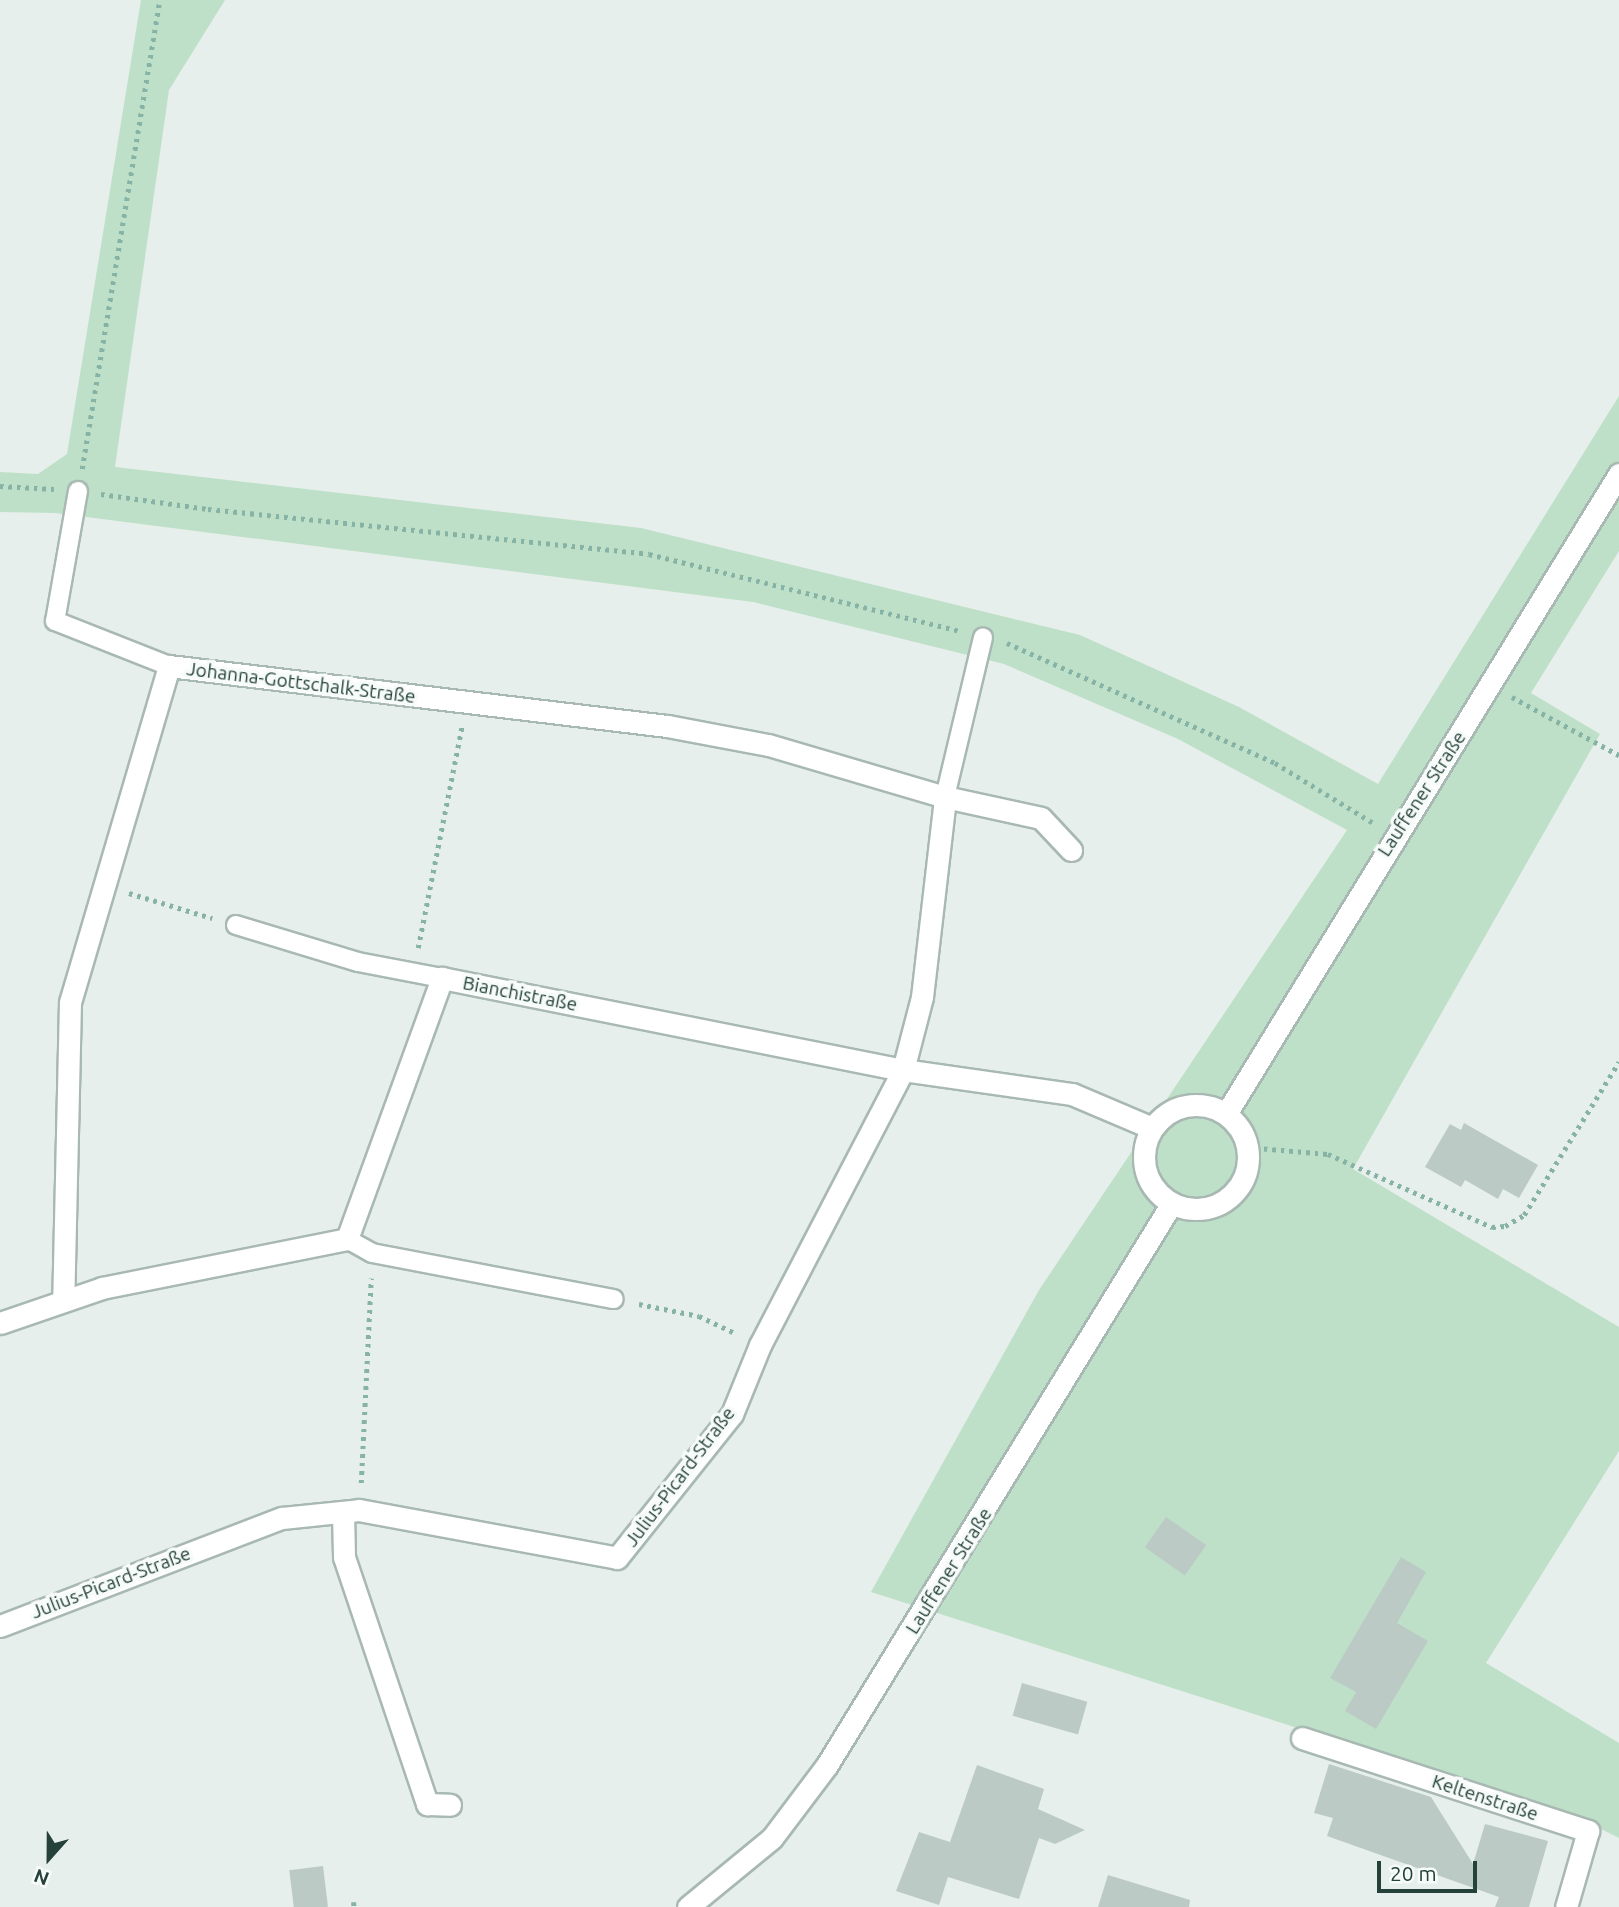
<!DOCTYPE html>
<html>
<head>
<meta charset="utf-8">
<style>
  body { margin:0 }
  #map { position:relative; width:1619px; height:1907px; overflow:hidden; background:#e6efeb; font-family:Ubuntu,sans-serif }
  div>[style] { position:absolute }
  .green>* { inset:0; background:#bfe0c8 }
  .building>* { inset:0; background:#bbcac4; transform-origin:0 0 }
  .path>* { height:4.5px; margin-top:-2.25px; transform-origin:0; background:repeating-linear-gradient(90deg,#86b3a5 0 3.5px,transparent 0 8.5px) }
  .roads { filter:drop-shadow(2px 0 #a8b8b2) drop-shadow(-2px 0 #a8b8b2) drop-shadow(0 2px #a8b8b2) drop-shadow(0 -2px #a8b8b2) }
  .lane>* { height:18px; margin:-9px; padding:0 9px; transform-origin:9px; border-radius:9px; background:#fff }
  .street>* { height:21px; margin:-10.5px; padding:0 10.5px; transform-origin:10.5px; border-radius:10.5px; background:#fff }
  .secondary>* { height:21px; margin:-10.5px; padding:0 10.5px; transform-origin:10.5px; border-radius:10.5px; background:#fff }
  .secondary>.ring { margin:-10.5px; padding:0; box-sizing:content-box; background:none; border:21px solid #fff; border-radius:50% }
  span { translate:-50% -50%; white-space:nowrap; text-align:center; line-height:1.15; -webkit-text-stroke:7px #f7fbf9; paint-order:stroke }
  .street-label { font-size:19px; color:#24423a }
  .north { position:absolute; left:14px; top:1823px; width:70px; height:70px; -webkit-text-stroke:5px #f7fbf9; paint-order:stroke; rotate:201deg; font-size:19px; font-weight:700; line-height:28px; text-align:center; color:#24423a }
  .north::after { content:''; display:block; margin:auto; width:24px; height:32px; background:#24423a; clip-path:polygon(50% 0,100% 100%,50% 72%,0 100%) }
  .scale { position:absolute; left:1377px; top:1861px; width:100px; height:32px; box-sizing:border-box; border:4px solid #24423a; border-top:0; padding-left:9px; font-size:21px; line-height:24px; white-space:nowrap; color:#24423a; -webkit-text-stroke:5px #f7fbf9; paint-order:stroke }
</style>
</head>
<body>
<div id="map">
  <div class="green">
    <i style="clip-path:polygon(141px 0,225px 0,169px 90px,115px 467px,641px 528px,1080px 635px,1239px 707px,1378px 784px,1619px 396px,1619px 551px,1531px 693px,1600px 734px,1353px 1169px,1619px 1327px,1619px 1451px,1486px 1663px,1619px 1743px,1619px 1838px,1577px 1817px,871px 1592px,1039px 1290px,1347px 830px,1178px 739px,1004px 664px,753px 602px,55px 513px,0 512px,0 472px,38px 474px,67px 454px)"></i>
  </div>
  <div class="building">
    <i style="clip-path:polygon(1464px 1123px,1538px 1165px,1519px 1198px,1503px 1189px,1498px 1199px,1465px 1180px,1461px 1187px,1425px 1167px,1450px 1124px,1461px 1130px)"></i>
    <i style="left:1166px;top:1517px;width:49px;height:37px;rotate:35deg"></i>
    <i style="clip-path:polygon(1401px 1557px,1426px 1572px,1397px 1623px,1428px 1641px,1376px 1729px,1345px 1711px,1356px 1692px,1330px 1678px)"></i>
    <i style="left:1022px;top:1683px;width:68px;height:34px;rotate:16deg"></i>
    <i style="clip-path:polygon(1329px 1764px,1431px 1797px,1473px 1864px,1485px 1824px,1548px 1841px,1529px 1907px,1495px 1907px,1499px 1897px,1327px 1836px,1333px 1818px,1314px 1813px)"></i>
    <i style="clip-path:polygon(977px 1765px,1044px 1789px,1038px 1809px,1085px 1830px,1055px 1844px,1039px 1838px,1019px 1899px,948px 1877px,939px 1905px,896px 1891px,919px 1832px,950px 1842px)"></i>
    <i style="left:323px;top:1866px;width:41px;height:34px;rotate:83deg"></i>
    <i style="clip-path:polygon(1108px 1875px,1190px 1900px,1189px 1907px,1098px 1907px)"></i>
  </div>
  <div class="path">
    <i style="left:82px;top:469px;width:475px;rotate:-80.6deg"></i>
    <i style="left:0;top:486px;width:54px;rotate:3.2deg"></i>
    <i style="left:101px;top:494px;width:108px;rotate:8deg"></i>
    <i style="left:208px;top:509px;width:443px;rotate:5.8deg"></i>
    <i style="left:649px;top:554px;width:321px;rotate:13.9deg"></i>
    <i style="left:1007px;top:643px;width:294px;rotate:24.1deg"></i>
    <i style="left:1275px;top:763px;width:117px;rotate:31.4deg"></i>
    <i style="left:1512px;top:697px;width:122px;rotate:28.5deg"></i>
    <i style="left:129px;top:893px;width:87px;rotate:16.8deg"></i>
    <i style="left:418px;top:948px;width:226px;rotate:-78.8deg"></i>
    <i style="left:1247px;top:1147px;width:81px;rotate:4.9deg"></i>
    <i style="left:1328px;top:1154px;width:180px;rotate:24deg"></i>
    <i style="left:1492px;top:1227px;width:13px;rotate:-4deg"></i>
    <i style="left:1505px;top:1226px;width:22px;rotate:-30deg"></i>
    <i style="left:1524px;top:1215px;width:180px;rotate:-58.2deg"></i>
    <i style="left:639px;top:1304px;width:61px;rotate:11.3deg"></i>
    <i style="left:699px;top:1316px;width:42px;rotate:25.3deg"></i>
    <i style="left:361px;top:1483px;width:205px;rotate:-87.2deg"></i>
    <i style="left:354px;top:1902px;width:5px;rotate:90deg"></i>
  </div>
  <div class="roads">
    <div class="lane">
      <i style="left:78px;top:491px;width:132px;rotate:100deg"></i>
      <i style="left:55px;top:621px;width:123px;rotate:21.5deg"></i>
      <i style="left:945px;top:797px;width:164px;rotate:-76.6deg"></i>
      <i style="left:236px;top:925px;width:127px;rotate:16.9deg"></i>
      <i style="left:358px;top:962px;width:86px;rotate:10.8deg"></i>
      <i style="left:347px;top:1239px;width:29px;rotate:29deg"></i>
      <i style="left:372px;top:1253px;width:246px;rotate:10.8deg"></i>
    </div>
    <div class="street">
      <i style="left:945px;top:797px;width:98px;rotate:12.3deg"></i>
      <i style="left:1041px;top:818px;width:44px;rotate:46.8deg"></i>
      <i style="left:0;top:1323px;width:108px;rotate:-18.9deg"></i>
      <i style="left:102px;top:1288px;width:250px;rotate:-11.3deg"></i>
      <i style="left:347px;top:1239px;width:278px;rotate:-70deg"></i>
      <i style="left:442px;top:978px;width:470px;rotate:11.3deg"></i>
      <i style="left:903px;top:1070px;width:171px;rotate:8.1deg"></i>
      <i style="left:1072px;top:1094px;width:87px;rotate:23deg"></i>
      <i style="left:343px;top:1512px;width:45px;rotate:88.7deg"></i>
      <i style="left:344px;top:1557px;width:261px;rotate:71.4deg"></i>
      <i style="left:427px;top:1804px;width:23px;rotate:2deg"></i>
      <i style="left:0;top:1626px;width:302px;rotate:-21deg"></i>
      <i style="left:282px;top:1518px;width:77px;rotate:-5.9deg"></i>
      <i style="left:359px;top:1510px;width:262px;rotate:10.5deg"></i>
      <i style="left:617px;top:1558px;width:184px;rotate:-51.4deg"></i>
      <i style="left:732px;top:1414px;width:74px;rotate:-67.9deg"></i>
      <i style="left:760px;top:1345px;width:310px;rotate:-62.5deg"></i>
      <i style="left:903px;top:1070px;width:75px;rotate:-75.4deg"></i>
      <i style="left:922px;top:997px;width:201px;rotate:-83.4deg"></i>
      <i style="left:945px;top:797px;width:184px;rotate:-163.6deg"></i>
      <i style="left:768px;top:745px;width:103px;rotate:-169.3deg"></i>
      <i style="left:667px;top:726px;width:502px;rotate:-173.13deg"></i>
      <i style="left:169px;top:666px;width:350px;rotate:106.4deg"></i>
      <i style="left:70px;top:1002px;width:298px;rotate:91.3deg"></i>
      <i style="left:1302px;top:1738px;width:301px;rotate:18deg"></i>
      <i style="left:1588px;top:1831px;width:79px;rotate:106.1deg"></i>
    </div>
    <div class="secondary">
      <i class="ring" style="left:1144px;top:1105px;width:83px;height:83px"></i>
      <i style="left:1226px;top:1114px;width:751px;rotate:-58.45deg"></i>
      <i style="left:688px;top:1907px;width:109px;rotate:-39.4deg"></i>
      <i style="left:772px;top:1838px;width:91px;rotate:-53deg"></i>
      <i style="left:827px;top:1765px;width:659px;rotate:-58.46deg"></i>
    </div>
  </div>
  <div class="street-label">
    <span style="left:301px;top:683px;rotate:7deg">Johanna-Gottschalk-Straße</span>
    <span style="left:1422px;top:794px;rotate:-57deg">Lauffener Straße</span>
    <span style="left:520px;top:994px;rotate:11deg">Bianchistraße</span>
    <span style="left:680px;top:1477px;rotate:-53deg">Julius-Picard-Straße</span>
    <span style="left:949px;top:1571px;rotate:-58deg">Lauffener Straße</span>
    <span style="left:111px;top:1583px;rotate:-21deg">Julius-Picard-Straße</span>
    <span style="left:1485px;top:1798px;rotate:18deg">Keltenstraße</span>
  </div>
  <div class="north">N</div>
  <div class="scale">20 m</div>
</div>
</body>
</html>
